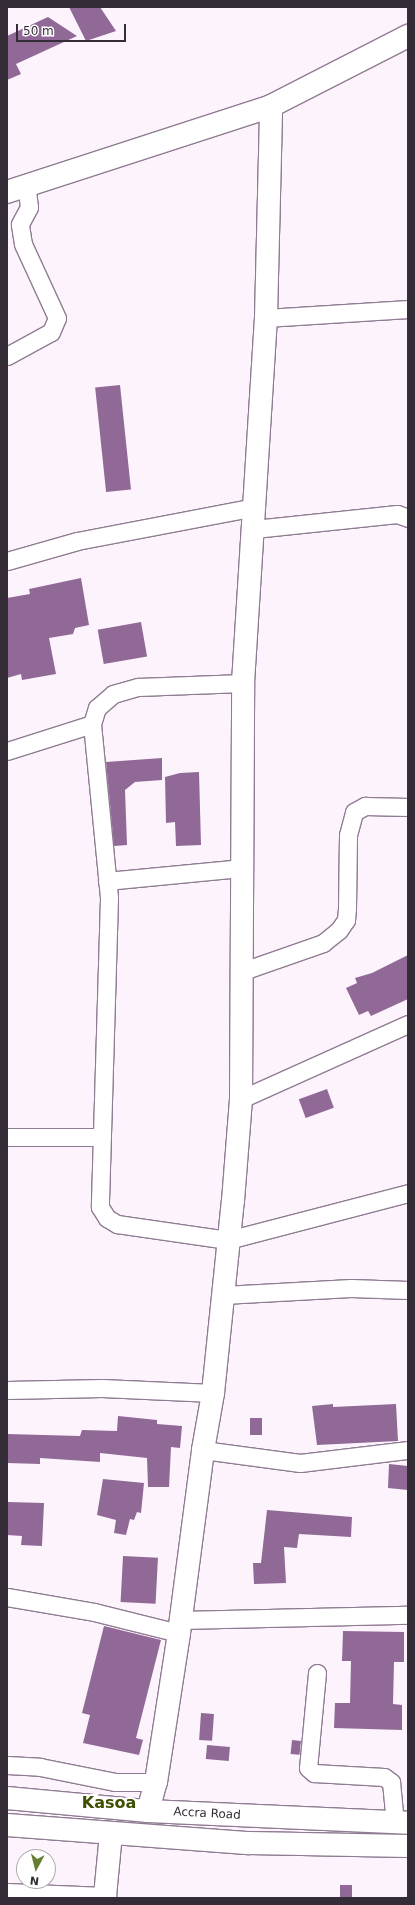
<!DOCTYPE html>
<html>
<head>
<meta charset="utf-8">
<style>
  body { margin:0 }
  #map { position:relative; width:415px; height:1905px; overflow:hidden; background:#fcf3fd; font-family:"DejaVu Sans",sans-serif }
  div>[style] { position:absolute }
  .building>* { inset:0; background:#916997; transform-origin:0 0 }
  .roads { filter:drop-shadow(1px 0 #8f7c92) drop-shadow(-1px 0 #8f7c92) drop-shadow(0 1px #8f7c92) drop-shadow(0 -1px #8f7c92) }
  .minor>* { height:17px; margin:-8.5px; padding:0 8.5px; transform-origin:8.5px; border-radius:8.5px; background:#fff }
  .tertiary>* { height:22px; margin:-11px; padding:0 11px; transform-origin:11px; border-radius:11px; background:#fff }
  .trunk>* { height:22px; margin:-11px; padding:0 11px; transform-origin:11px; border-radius:11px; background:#fff }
  span { translate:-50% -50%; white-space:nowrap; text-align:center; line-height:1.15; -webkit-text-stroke:4px #fff; paint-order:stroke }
  .street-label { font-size:12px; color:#342c36 }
  .district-label { font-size:16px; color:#3c5000; font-weight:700 }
  .frame { position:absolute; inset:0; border:8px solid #342c36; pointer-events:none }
  .north { position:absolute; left:16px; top:1849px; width:40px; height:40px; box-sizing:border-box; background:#fff; border:1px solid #aeabaf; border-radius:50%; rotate:187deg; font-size:11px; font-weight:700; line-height:16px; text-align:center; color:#342c36 }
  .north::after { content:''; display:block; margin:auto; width:14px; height:18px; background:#667e31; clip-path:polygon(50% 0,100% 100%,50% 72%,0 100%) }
  .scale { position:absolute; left:16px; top:24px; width:110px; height:18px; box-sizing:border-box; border:2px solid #342c36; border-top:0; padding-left:5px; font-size:12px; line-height:14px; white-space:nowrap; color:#342c36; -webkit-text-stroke:3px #fff; paint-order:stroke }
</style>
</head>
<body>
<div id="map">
  <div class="building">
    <i style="clip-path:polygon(69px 7px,100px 7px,116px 31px,86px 41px)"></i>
    <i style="clip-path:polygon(48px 17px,77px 36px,16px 64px,21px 74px,7px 80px,7px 36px)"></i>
    <i style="left:120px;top:385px;width:105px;height:25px;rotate:84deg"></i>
    <i style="clip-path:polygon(81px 578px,89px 625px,75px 628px,73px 634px,49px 638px,56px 674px,22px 680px,21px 674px,7px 678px,7px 598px,30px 594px,29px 589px)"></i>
    <i style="left:141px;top:622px;width:35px;height:44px;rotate:80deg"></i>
    <i style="clip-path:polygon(162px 758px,162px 780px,135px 782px,125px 790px,127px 845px,114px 846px,106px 762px)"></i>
    <i style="clip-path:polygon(199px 772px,201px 845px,176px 846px,175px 822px,166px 823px,165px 777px,180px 773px)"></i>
    <i style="clip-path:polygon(408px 955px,408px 999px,371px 1016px,368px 1011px,359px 1015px,346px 988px,357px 983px,355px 978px,372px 973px)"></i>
    <i style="left:327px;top:1089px;width:20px;height:30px;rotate:70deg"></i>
    <i style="clip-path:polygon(333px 1404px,333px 1407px,396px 1404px,398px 1441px,317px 1445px,312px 1406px)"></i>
    <i style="clip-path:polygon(118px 1416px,157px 1420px,157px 1424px,182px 1426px,180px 1448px,171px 1447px,169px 1487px,148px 1487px,147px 1458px,100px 1453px,100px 1462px,40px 1458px,40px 1464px,7px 1463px,7px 1434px,80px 1436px,82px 1430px,117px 1431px)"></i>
    <i style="left:250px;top:1418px;width:12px;height:17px"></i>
    <i style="clip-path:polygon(389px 1464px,408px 1466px,408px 1490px,388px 1488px)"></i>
    <i style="clip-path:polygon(103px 1479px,144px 1483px,141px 1513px,137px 1512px,134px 1520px,130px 1519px,126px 1535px,114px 1533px,116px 1520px,97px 1515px)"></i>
    <i style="clip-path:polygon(8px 1502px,44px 1503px,42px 1546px,21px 1545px,22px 1536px,7px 1535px)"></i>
    <i style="clip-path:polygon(267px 1510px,352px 1517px,351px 1537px,299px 1534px,297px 1548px,284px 1547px,286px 1583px,254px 1584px,253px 1563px,261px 1563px)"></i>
    <i style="left:123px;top:1556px;width:35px;height:46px;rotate:3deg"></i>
    <i style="clip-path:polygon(104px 1626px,161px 1640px,136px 1738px,143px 1740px,139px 1755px,83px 1743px,90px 1715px,82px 1713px)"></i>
    <i style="clip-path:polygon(343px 1631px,404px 1632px,404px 1662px,394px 1662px,393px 1704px,402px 1705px,402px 1730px,334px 1728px,335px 1703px,350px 1703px,351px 1661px,342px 1661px)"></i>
    <i style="left:201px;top:1713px;width:13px;height:27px;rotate:4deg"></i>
    <i style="left:292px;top:1740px;width:9px;height:14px;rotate:6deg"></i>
    <i style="left:207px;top:1745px;width:23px;height:14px;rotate:5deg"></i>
    <i style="left:340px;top:1885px;width:12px;height:13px"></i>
  </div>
  <div class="roads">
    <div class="minor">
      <i style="left:266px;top:318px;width:142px;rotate:-3.6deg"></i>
      <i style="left:7px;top:356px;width:50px;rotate:-28.6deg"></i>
      <i style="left:51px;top:332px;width:15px;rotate:-67deg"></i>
      <i style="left:57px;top:318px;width:81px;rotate:-114.7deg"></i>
      <i style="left:23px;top:244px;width:20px;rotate:-99deg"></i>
      <i style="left:20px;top:224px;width:19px;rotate:-62deg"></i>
      <i style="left:29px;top:207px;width:23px;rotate:-97deg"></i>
      <i style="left:254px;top:529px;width:144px;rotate:-6deg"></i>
      <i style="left:397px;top:514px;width:12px;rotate:20deg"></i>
      <i style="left:7px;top:561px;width:73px;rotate:-15.9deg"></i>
      <i style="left:77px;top:541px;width:182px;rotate:-10.8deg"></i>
      <i style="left:92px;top:724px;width:175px;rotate:84.4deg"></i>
      <i style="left:109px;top:898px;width:309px;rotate:91.7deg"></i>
      <i style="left:100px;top:1207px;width:13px;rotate:58deg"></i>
      <i style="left:107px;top:1218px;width:12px;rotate:31deg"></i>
      <i style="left:117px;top:1224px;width:112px;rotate:8.2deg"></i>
      <i style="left:228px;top:1240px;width:186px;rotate:-14.6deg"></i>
      <i style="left:7px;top:751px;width:89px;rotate:-17.6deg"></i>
      <i style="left:92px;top:724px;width:17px;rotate:-73deg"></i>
      <i style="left:97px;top:708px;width:21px;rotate:-41deg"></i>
      <i style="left:113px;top:694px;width:26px;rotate:-16deg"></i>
      <i style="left:138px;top:687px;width:105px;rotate:-2.2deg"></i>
      <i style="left:107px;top:881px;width:136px;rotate:-5.5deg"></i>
      <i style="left:243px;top:971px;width:85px;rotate:-19.3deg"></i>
      <i style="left:323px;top:943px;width:21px;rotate:-39deg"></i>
      <i style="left:339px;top:930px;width:12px;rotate:-55deg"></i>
      <i style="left:346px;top:920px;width:12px;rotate:-85deg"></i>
      <i style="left:347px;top:908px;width:73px;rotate:-89.2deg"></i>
      <i style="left:348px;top:835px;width:24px;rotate:-75deg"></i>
      <i style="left:354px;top:812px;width:13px;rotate:-29deg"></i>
      <i style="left:365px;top:806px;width:43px;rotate:1.3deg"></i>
      <i style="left:241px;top:1099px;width:183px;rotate:-24.2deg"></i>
      <i style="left:7px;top:1137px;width:95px"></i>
      <i style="left:223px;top:1295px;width:128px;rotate:-3.1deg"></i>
      <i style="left:351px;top:1288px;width:57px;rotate:2deg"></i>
      <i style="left:7px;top:1390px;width:95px;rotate:-1.2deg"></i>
      <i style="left:102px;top:1388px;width:111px;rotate:2.6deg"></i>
      <i style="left:203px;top:1450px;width:98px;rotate:7.6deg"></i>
      <i style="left:300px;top:1463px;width:109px;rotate:-6.9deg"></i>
      <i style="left:7px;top:1597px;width:88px;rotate:9.8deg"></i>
      <i style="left:94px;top:1612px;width:88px;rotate:13.9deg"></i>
      <i style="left:180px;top:1620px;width:228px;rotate:-1.3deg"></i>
      <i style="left:317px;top:1673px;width:95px;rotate:95.4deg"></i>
      <i style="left:308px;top:1768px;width:8px;rotate:40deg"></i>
      <i style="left:314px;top:1773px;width:70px;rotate:3.3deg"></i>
      <i style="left:384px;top:1777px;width:9px;rotate:36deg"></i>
      <i style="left:391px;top:1782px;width:41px;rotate:84.4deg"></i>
      <i style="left:7px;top:1765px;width:33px;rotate:3deg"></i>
      <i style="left:40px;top:1767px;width:76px;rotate:11.3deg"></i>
      <i style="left:115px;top:1782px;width:41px"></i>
      <i style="left:7px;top:1892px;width:98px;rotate:2.3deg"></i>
    </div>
    <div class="tertiary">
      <i style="left:7px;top:192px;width:278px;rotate:-18deg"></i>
      <i style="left:148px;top:1811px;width:30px;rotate:-75deg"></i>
      <i style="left:156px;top:1782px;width:151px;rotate:-81.2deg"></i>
      <i style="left:179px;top:1633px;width:185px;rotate:-82.5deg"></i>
      <i style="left:203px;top:1450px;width:58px;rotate:-80deg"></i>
      <i style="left:213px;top:1393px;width:193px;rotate:-84.1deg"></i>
      <i style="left:233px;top:1201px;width:102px;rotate:-85.5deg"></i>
      <i style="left:241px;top:1099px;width:416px;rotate:-89.7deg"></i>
      <i style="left:243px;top:683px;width:366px;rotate:-86.4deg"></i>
      <i style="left:266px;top:318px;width:212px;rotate:-88.6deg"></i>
      <i style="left:271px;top:106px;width:154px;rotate:-27.1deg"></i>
      <i style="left:102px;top:1898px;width:4px;rotate:-34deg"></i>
      <i style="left:105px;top:1896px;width:62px;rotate:-84.5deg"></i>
    </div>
    <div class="trunk">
      <i style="left:7px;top:1798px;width:142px;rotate:5.3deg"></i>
      <i style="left:148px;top:1811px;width:260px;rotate:2.6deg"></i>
      <i style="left:7px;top:1825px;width:243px;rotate:4.3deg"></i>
      <i style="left:249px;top:1843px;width:159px;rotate:1.1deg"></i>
    </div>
  </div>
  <div class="street-label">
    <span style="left:207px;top:1814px;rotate:3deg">Accra Road</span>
  </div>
  <div class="district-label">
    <span style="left:109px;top:1803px">Kasoa</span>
  </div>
  <div class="frame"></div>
  <div class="north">N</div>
  <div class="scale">50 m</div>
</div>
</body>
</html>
